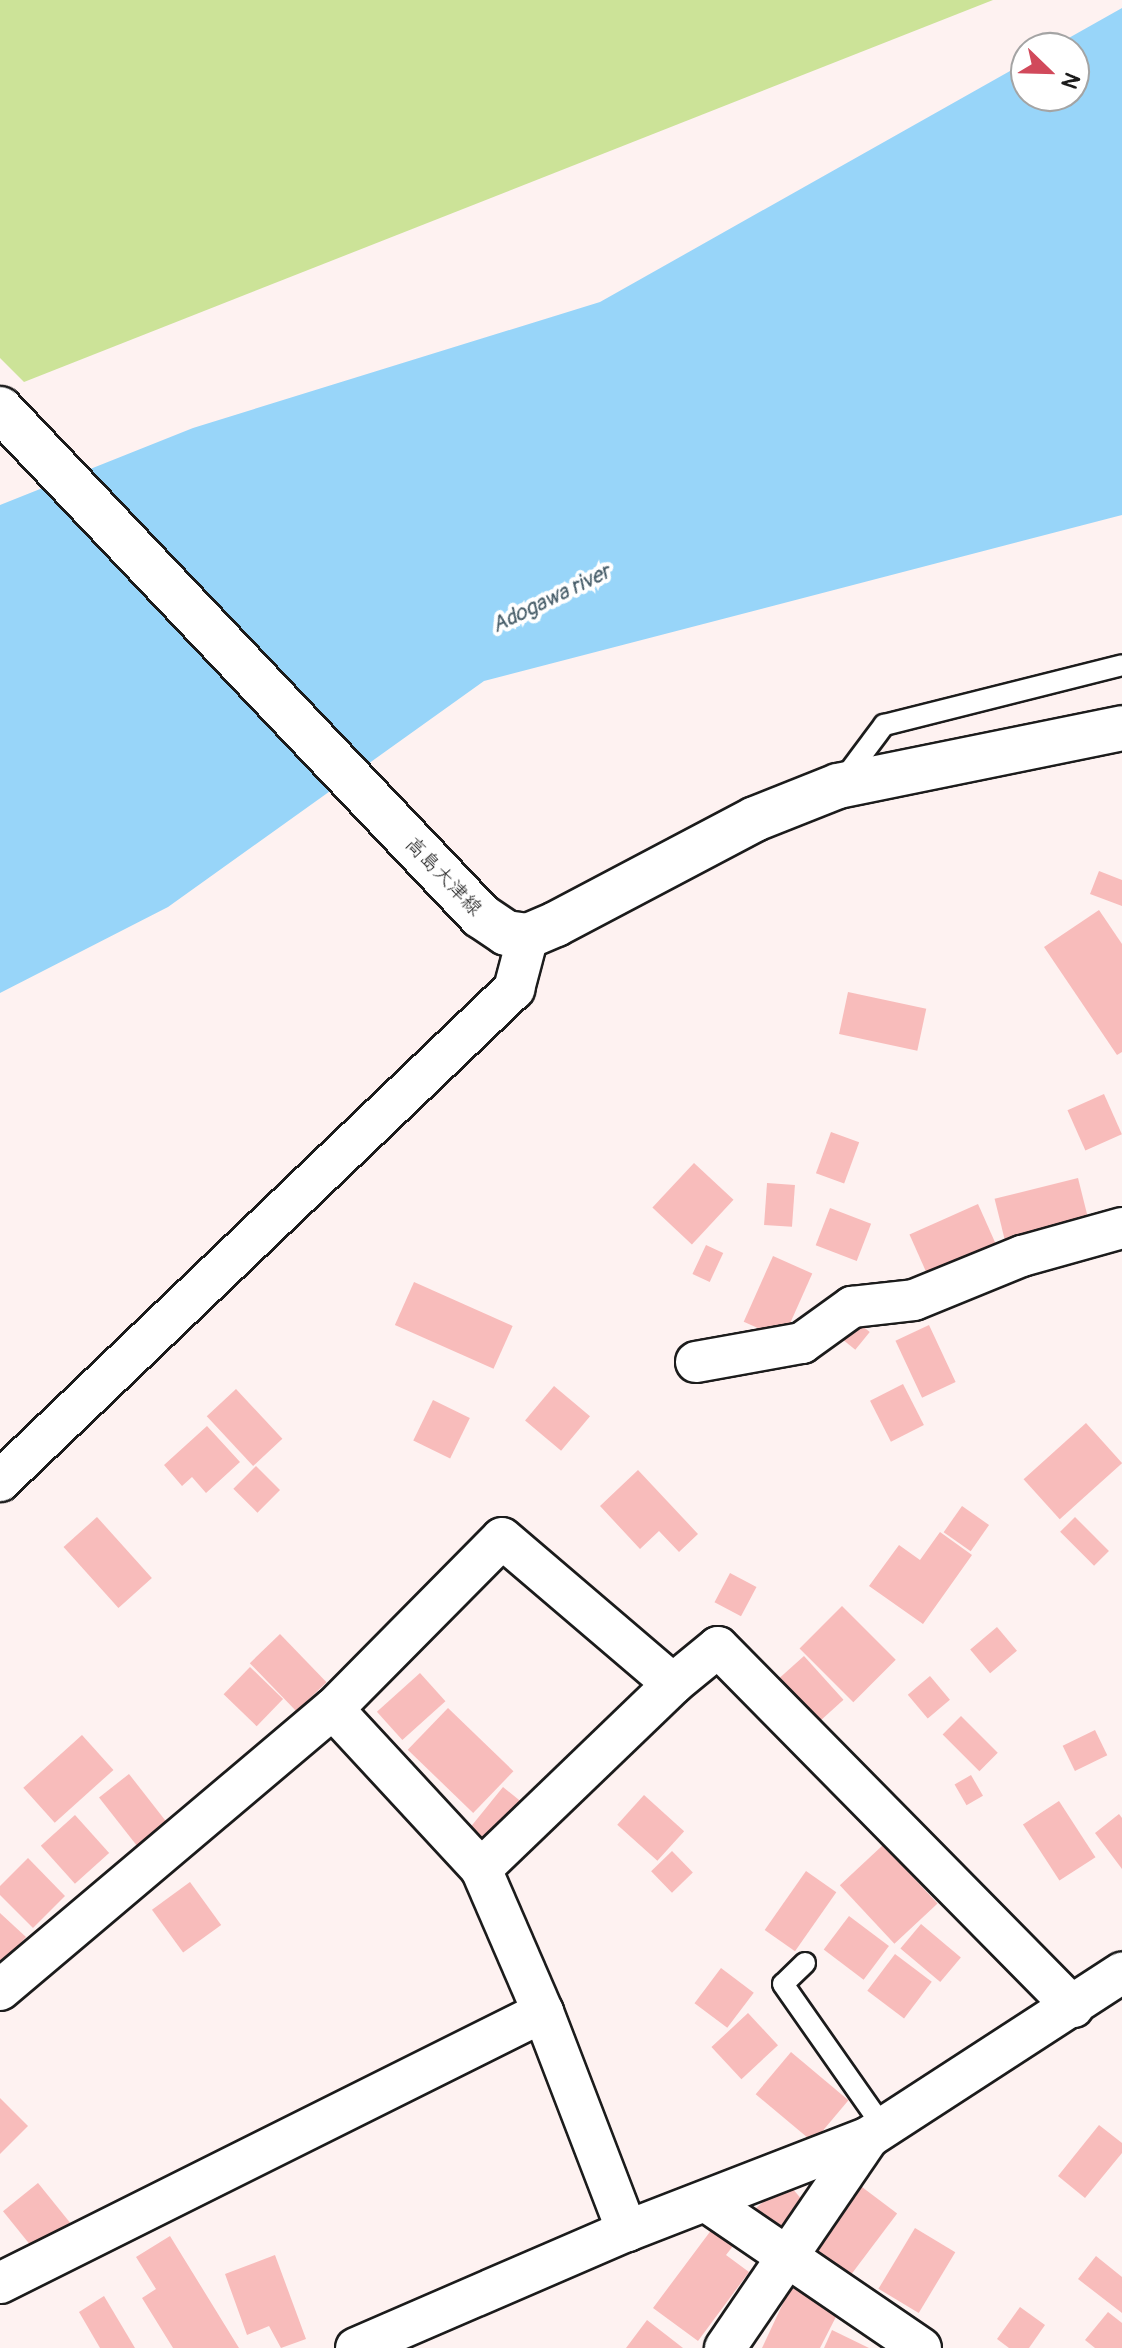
<!DOCTYPE html>
<html>
<head>
<meta charset="utf-8">
<style>
  body { margin:0 }
  #map { position:relative; width:1122px; height:2348px; overflow:hidden; background:#fef2f1; font-family:Pangolin,"Klee One",sans-serif }
  div>[style] { position:absolute }
  .green>* { inset:0; background:#cce398 }
  .water>* { inset:0; background:#98d5f9 }
  .building>* { inset:0; background:#f8bcbb; transform-origin:0 0 }
  .roads { filter:drop-shadow(2px 0 #1c1c1c) drop-shadow(-2px 0 #1c1c1c) drop-shadow(0 2px #1c1c1c) drop-shadow(0 -2px #1c1c1c) }
  .lane>* { height:20px; margin:-10px; padding:0 10px; transform-origin:10px; border-radius:10px; background:#fff }
  .street>* { height:40px; margin:-20px; padding:0 20px; transform-origin:20px; border-radius:20px; background:#fff }
  .secondary>* { height:44px; margin:-22px; padding:0 22px; transform-origin:22px; border-radius:22px; background:#fff }
  span { translate:-50% -50%; white-space:nowrap; text-align:center; line-height:1.15; -webkit-text-stroke:8px #fff; paint-order:stroke }
  .street-label { font-size:20px; color:#1c1c1c }
  .water-label { font-size:22px; color:#475d69; font-style:italic }
  .north { position:absolute; left:1010px; top:32px; width:80px; height:80px; box-sizing:border-box; background:#fff; border:2px solid #a4a4a4; border-radius:50%; rotate:113deg; font-size:22px; font-weight:700; line-height:32px; text-align:center; color:#1c1c1c }
  .north::after { content:''; display:block; margin:auto; width:28px; height:36px; background:#d1495b; clip-path:polygon(50% 0,100% 100%,50% 72%,0 100%) }
</style>
</head>
<body>
<div id="map">
  <div class="green">
    <i style="clip-path:polygon(0 0,993px 0,24px 382px,0 358px)"></i>
  </div>
  <div class="water">
    <i style="clip-path:polygon(1122px 8px,1122px 515px,484px 681px,168px 907px,0 993px,0 505px,193px 428px,600px 302px,1026px 62px,1026px 96px,1074px 96px,1074px 48px,1051px 48px)"></i>
  </div>
  <div class="building">
    <i style="clip-path:polygon(1099px 871px,1122px 880px,1122px 906px,1090px 894px)"></i>
    <i style="clip-path:polygon(1099px 910px,1122px 944px,1122px 1052px,1117px 1055px,1044px 947px)"></i>
    <i style="left:848px;top:992px;width:80px;height:43px;rotate:12deg"></i>
    <i style="left:1104px;top:1094px;width:44px;height:40px;rotate:66deg"></i>
    <i style="left:831px;top:1132px;width:30px;height:44px;rotate:20deg"></i>
    <i style="left:694px;top:1163px;width:54px;height:61px;rotate:43deg"></i>
    <i style="left:1078px;top:1178px;width:49px;height:86px;rotate:76deg"></i>
    <i style="left:767px;top:1183px;width:28px;height:42px;rotate:4deg"></i>
    <i style="left:978px;top:1204px;width:58px;height:75px;rotate:66deg"></i>
    <i style="left:830px;top:1208px;width:44px;height:40px;rotate:21deg"></i>
    <i style="left:706px;top:1245px;width:19px;height:32px;rotate:25deg"></i>
    <i style="left:773px;top:1256px;width:43px;height:72px;rotate:24deg"></i>
    <i style="left:414px;top:1282px;width:108px;height:47px;rotate:24deg"></i>
    <i style="left:855px;top:1320px;width:19px;height:23px;rotate:39deg"></i>
    <i style="left:929px;top:1325px;width:63px;height:37px;rotate:65deg"></i>
    <i style="left:903px;top:1384px;width:46px;height:37px;rotate:63deg"></i>
    <i style="left:554px;top:1386px;width:47px;height:45px;rotate:40deg"></i>
    <i style="left:236px;top:1389px;width:68px;height:40px;rotate:47deg"></i>
    <i style="left:433px;top:1400px;width:41px;height:45px;rotate:26deg"></i>
    <i style="left:1086px;top:1423px;width:54px;height:84px;rotate:48deg"></i>
    <i style="clip-path:polygon(207px 1426px,240px 1462px,206px 1493px,192px 1477px,182px 1486px,164px 1465px)"></i>
    <i style="left:256px;top:1466px;width:34px;height:32px;rotate:45deg"></i>
    <i style="clip-path:polygon(638px 1470px,698px 1534px,679px 1552px,659px 1531px,640px 1549px,600px 1506px)"></i>
    <i style="left:962px;top:1506px;width:33px;height:32px;rotate:35deg"></i>
    <i style="left:97px;top:1517px;width:82px;height:45px;rotate:48deg"></i>
    <i style="left:1075px;top:1517px;width:48px;height:21px;rotate:45deg"></i>
    <i style="clip-path:polygon(940px 1532px,972px 1555px,923px 1624px,869px 1586px,899px 1545px,920px 1560px)"></i>
    <i style="left:730px;top:1573px;width:30px;height:33px;rotate:28deg"></i>
    <i style="left:842px;top:1606px;width:76px;height:60px;rotate:45deg"></i>
    <i style="left:997px;top:1627px;width:31px;height:35px;rotate:50deg"></i>
    <i style="left:280px;top:1634px;width:67px;height:42px;rotate:46deg"></i>
    <i style="left:804px;top:1656px;width:59px;height:39px;rotate:48deg"></i>
    <i style="left:250px;top:1667px;width:46px;height:38px;rotate:44deg"></i>
    <i style="left:420px;top:1673px;width:38px;height:58px;rotate:48deg"></i>
    <i style="left:930px;top:1676px;width:31px;height:29px;rotate:50deg"></i>
    <i style="left:448px;top:1708px;width:91px;height:58px;rotate:44deg"></i>
    <i style="left:961px;top:1716px;width:52px;height:26px;rotate:45deg"></i>
    <i style="left:1095px;top:1730px;width:28px;height:36px;rotate:64deg"></i>
    <i style="left:82px;top:1735px;width:47px;height:79px;rotate:48deg"></i>
    <i style="left:129px;top:1774px;width:65px;height:38px;rotate:52deg"></i>
    <i style="left:971px;top:1775px;width:24px;height:19px;rotate:60deg"></i>
    <i style="left:503px;top:1787px;width:35px;height:56px;rotate:39deg"></i>
    <i style="left:644px;top:1795px;width:54px;height:40px;rotate:42deg"></i>
    <i style="left:1059px;top:1801px;width:67px;height:43px;rotate:57deg"></i>
    <i style="clip-path:polygon(1119px 1814px,1122px 1818px,1122px 1869px,1095px 1833px)"></i>
    <i style="left:75px;top:1815px;width:51px;height:46px;rotate:48deg"></i>
    <i style="left:883px;top:1845px;width:80px;height:59px;rotate:47deg"></i>
    <i style="left:672px;top:1851px;width:30px;height:29px;rotate:46deg"></i>
    <i style="clip-path:polygon(28px 1858px,65px 1896px,33px 1928px,0 1895px,0 1886px)"></i>
    <i style="left:806px;top:1871px;width:37px;height:72px;rotate:35deg"></i>
    <i style="left:190px;top:1882px;width:53px;height:47px;rotate:54deg"></i>
    <i style="clip-path:polygon(0 1913px,26px 1937px,0 1966px)"></i>
    <i style="left:849px;top:1916px;width:50px;height:42px;rotate:37deg"></i>
    <i style="left:921px;top:1924px;width:52px;height:32px;rotate:40deg"></i>
    <i style="left:895px;top:1954px;width:46px;height:46px;rotate:37deg"></i>
    <i style="left:721px;top:1968px;width:41px;height:44px;rotate:37deg"></i>
    <i style="left:748px;top:2013px;width:44px;height:50px;rotate:47deg"></i>
    <i style="left:791px;top:2052px;width:75px;height:55px;rotate:40deg"></i>
    <i style="clip-path:polygon(0 2098px,28px 2126px,0 2154px)"></i>
    <i style="clip-path:polygon(1099px 2125px,1122px 2143px,1122px 2153px,1085px 2198px,1058px 2176px)"></i>
    <i style="left:787px;top:2182px;width:33px;height:49px;rotate:50deg"></i>
    <i style="left:38px;top:2183px;width:51px;height:45px;rotate:51deg"></i>
    <i style="left:858px;top:2184px;width:49px;height:82px;rotate:37deg"></i>
    <i style="clip-path:polygon(718px 2221px,740px 2237px,726px 2255px,749px 2272px,698px 2341px,653px 2308px)"></i>
    <i style="left:915px;top:2228px;width:47px;height:71px;rotate:31deg"></i>
    <i style="clip-path:polygon(170px 2236px,239px 2348px,173px 2348px,142px 2298px,156px 2289px,136px 2257px)"></i>
    <i style="clip-path:polygon(275px 2255px,306px 2339px,281px 2348px,269px 2326px,247px 2335px,225px 2274px)"></i>
    <i style="clip-path:polygon(1096px 2256px,1122px 2277px,1122px 2313px,1078px 2279px)"></i>
    <i style="clip-path:polygon(792px 2284px,840px 2309px,820px 2348px,762px 2348px)"></i>
    <i style="clip-path:polygon(104px 2296px,135px 2348px,100px 2348px,79px 2312px)"></i>
    <i style="clip-path:polygon(1020px 2307px,1045px 2325px,1029px 2348px,1009px 2348px,997px 2339px)"></i>
    <i style="clip-path:polygon(1108px 2312px,1122px 2323px,1122px 2348px,1095px 2348px,1085px 2340px)"></i>
    <i style="clip-path:polygon(647px 2320px,683px 2348px,626px 2348px)"></i>
    <i style="clip-path:polygon(832px 2330px,869px 2348px,824px 2348px)"></i>
  </div>
  <div class="roads">
    <div class="lane">
      <i style="left:843px;top:780px;width:69px;rotate:-53.3deg"></i>
      <i style="left:884px;top:725px;width:245px;rotate:-14.1deg"></i>
      <i style="left:805px;top:1963px;width:30px;rotate:136deg"></i>
      <i style="left:783px;top:1984px;width:174px;rotate:55deg"></i>
    </div>
    <div class="street">
      <i style="left:696px;top:1362px;width:108px;rotate:-10.2deg"></i>
      <i style="left:802px;top:1343px;width:62px;rotate:-35.8deg"></i>
      <i style="left:852px;top:1307px;width:62px;rotate:-6.4deg"></i>
      <i style="left:914px;top:1300px;width:117px;rotate:-22.2deg"></i>
      <i style="left:1022px;top:1256px;width:104px;rotate:-15.6deg"></i>
      <i style="left:0;top:1481px;width:712px;rotate:-43.75deg"></i>
      <i style="left:514px;top:989px;width:55px;rotate:-75.2deg"></i>
      <i style="left:333px;top:1709px;width:218px;rotate:47.2deg"></i>
      <i style="left:481px;top:1869px;width:156px;rotate:66.6deg"></i>
      <i style="left:543px;top:2012px;width:235px;rotate:69deg"></i>
      <i style="left:481px;top:1869px;width:267px;rotate:-43.9deg"></i>
      <i style="left:673px;top:1684px;width:58px;rotate:-39.4deg"></i>
      <i style="left:718px;top:1647px;width:506px;rotate:45.4deg"></i>
      <i style="left:0;top:1990px;width:436px;rotate:-40.2deg"></i>
      <i style="left:333px;top:1709px;width:240px;rotate:-45.3deg"></i>
      <i style="left:502px;top:1538px;width:225px;rotate:40.5deg"></i>
      <i style="left:707px;top:2202px;width:259px;rotate:34.3deg"></i>
      <i style="left:0;top:2283px;width:607px;rotate:-26.52deg"></i>
      <i style="left:356px;top:2348px;width:295px;rotate:-23.4deg"></i>
      <i style="left:627px;top:2231px;width:260px;rotate:-21.2deg"></i>
      <i style="left:869px;top:2137px;width:302px;rotate:-33deg"></i>
      <i style="left:725px;top:2348px;width:255px;rotate:-55.7deg"></i>
    </div>
    <div class="secondary">
      <i style="left:0;top:409px;width:699px;rotate:46.51deg"></i>
      <i style="left:481px;top:916px;width:30px;rotate:34deg"></i>
      <i style="left:506px;top:933px;width:22px;rotate:8deg"></i>
      <i style="left:528px;top:936px;width:30px;rotate:-23deg"></i>
      <i style="left:556px;top:924px;width:225px;rotate:-27.8deg"></i>
      <i style="left:755px;top:819px;width:89px;rotate:-21.7deg"></i>
      <i style="left:838px;top:786px;width:290px;rotate:-11.5deg"></i>
    </div>
  </div>
  <div class="street-label">
    <span style="left:444px;top:876px;rotate:46deg">高島大津線</span>
  </div>
  <div class="water-label">
    <span style="left:551px;top:599px;rotate:-26deg">Adogawa river</span>
  </div>
  <div class="north">N</div>
</div>
</body>
</html>
